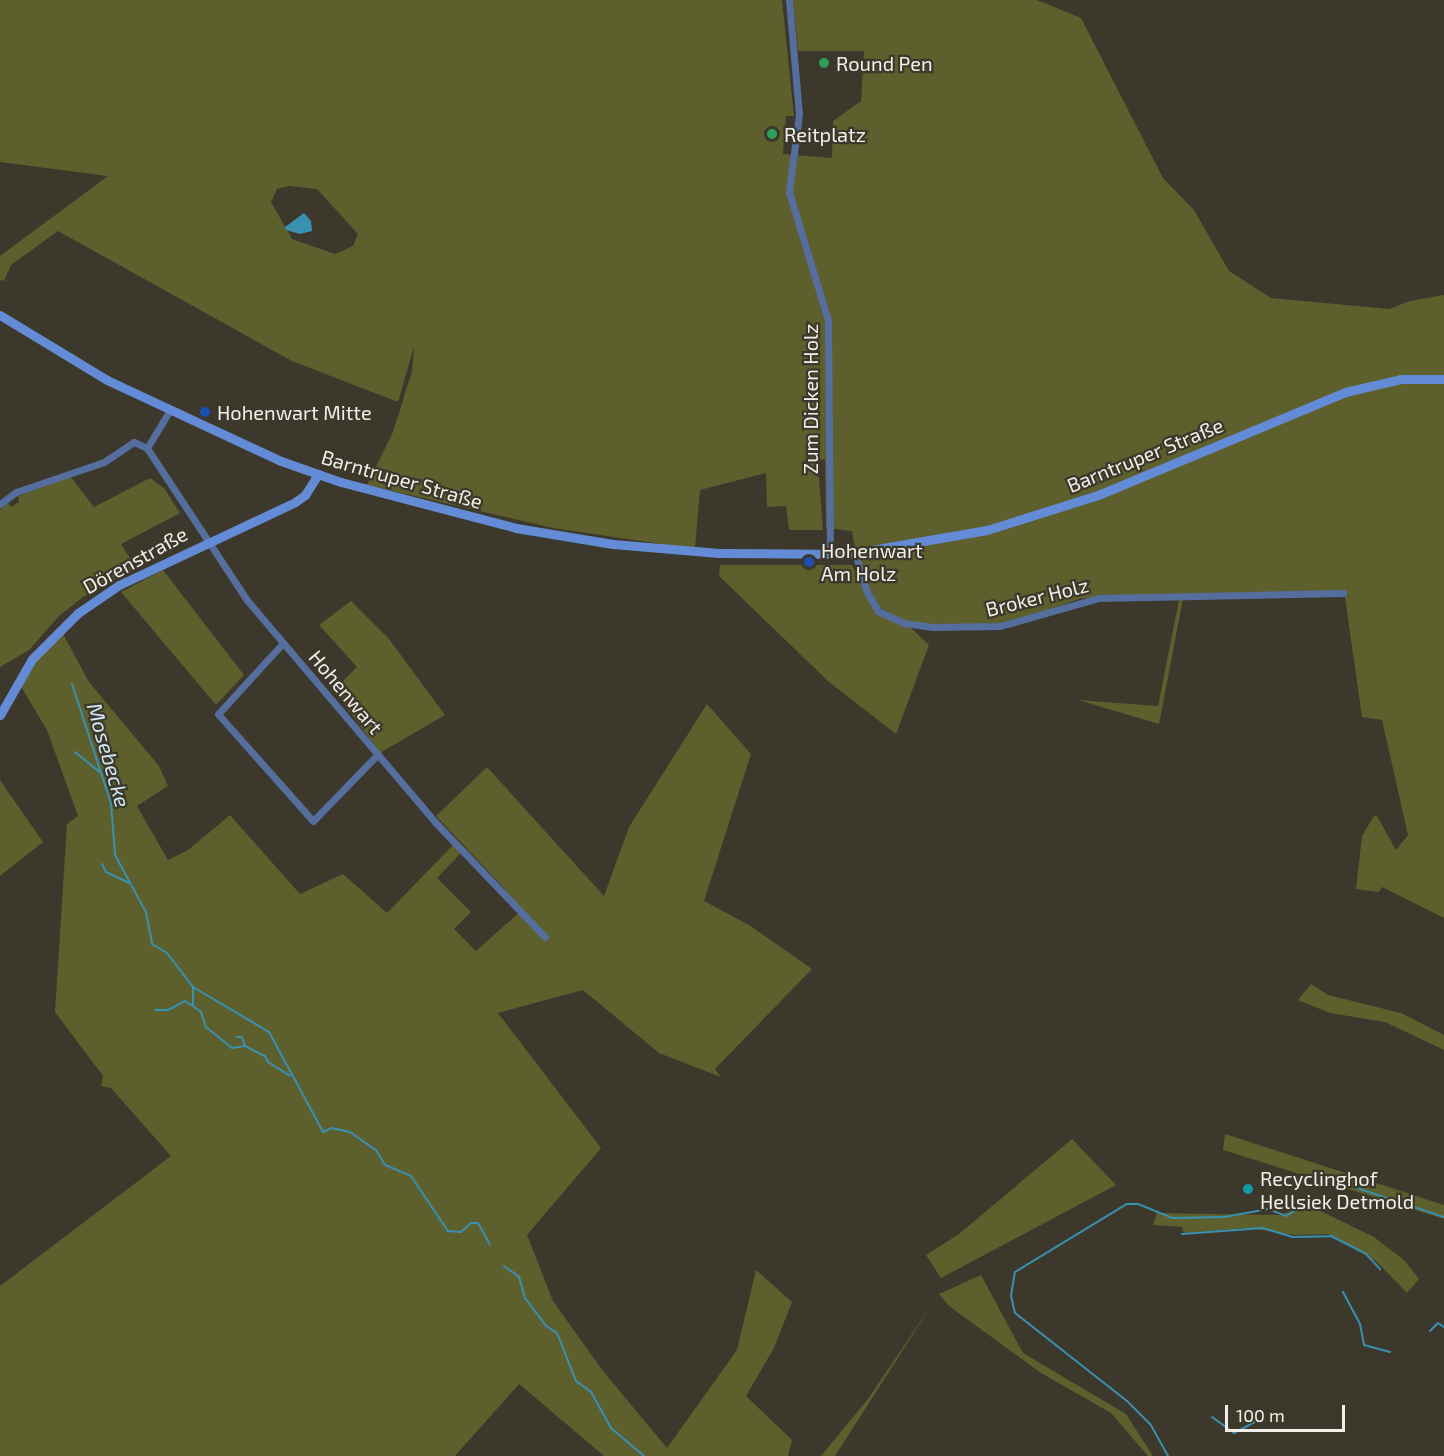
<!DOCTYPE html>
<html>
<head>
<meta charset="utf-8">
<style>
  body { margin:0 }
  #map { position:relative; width:1444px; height:1456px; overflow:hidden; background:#3c382b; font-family:"Exo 2",sans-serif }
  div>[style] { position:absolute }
  .green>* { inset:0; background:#5d5f2d }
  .water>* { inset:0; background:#3990b1 }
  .stream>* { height:2px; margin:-1px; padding:0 1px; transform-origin:1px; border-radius:1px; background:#3990b1 }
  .street>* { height:7px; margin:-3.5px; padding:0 3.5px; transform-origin:3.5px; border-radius:3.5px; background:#556e9e }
  .secondary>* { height:9px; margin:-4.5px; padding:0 4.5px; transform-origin:4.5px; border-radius:4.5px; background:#648bd6 }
  .dots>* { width:16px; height:16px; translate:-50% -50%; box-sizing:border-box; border:3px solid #3c382b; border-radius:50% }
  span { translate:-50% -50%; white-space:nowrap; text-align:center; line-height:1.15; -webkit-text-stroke:4.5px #3c382b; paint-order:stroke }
  .poi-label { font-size:20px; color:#f1efe7 }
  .left { translate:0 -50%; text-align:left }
  .street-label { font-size:20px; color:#f1efe7 }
  .water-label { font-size:21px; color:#d0e9f4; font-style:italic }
  .scale { position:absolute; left:1225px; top:1405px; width:120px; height:27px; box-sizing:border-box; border:3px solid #f1efe7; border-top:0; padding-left:8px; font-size:18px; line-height:21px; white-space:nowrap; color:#f1efe7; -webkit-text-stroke:4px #3c382b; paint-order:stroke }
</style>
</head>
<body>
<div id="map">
  <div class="green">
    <i style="clip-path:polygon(evenodd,0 0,782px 0,794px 116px,786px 116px,783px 154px,832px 158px,833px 121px,861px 101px,864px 51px,798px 51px,793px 0,1037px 0,1081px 18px,1163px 178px,1194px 210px,1229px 271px,1271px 298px,1389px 309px,1410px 301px,1444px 295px,1444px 918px,1382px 887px,1379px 892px,1356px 889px,1362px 836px,1374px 816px,1377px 816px,1396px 850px,1408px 835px,1382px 720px,1362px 717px,1344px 591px,1098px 597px,1079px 599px,1015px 622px,959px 626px,906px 622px,877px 606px,857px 560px,852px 531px,826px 528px,825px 459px,820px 460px,819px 478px,823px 530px,789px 530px,786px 506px,767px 507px,766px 473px,700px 490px,695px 549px,553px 528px,367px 485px,393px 432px,412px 371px,414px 347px,398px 402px,292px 361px,58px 231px,11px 265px,4px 281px,0 280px,0 256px,108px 176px,0 162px,0 0,289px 186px,317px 189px,358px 234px,353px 246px,335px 254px,292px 239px,271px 202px,277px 189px,289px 186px)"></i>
    <i style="clip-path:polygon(71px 477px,94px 507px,150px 478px,164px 488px,180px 513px,121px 544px,136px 568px,83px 597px,59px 616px,29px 650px,0 667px,0 510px,8px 503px,11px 507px,19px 502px,18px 496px)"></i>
    <i style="clip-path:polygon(720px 565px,852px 565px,870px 603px,908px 625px,929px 645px,896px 734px,829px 682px,719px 576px)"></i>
    <i style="clip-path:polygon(163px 570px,244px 675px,216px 705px,121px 592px)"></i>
    <i style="clip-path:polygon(1183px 599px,1159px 724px,1078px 700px,1158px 706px,1179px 600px)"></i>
    <i style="clip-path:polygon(351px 601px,389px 639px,445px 715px,380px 753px,334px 690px,357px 667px,319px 625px)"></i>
    <i style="clip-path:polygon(63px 634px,89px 682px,159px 766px,168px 786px,137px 806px,168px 860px,188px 850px,230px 815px,300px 894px,343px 874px,387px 913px,453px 845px,461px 853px,437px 878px,471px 912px,454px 929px,476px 951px,520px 912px,502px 886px,436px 816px,487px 767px,604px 896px,629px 827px,707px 704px,751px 754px,704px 901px,749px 925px,812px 969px,715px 1069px,721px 1077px,659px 1053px,583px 990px,498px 1013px,601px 1148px,527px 1235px,553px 1301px,603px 1371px,667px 1448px,737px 1350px,756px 1270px,792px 1302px,774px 1348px,746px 1396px,792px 1440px,788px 1456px,604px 1456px,519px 1384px,455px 1456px,0 1456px,0 1286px,171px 1156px,111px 1088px,101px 1086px,103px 1076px,55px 1012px,67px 824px,78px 816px,47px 730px,20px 685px,40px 657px)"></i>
    <i style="clip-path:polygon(0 780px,43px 842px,0 876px)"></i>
    <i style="clip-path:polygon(1311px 984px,1328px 995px,1401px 1013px,1444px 1035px,1444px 1050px,1385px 1022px,1330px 1013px,1298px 1000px)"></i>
    <i style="clip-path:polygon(1225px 1134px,1444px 1205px,1444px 1219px,1223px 1150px)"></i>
    <i style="clip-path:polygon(1072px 1139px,1116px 1185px,941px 1278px,926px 1255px,959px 1234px)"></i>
    <i style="clip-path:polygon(1308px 1205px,1374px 1237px,1405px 1261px,1419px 1279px,1407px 1293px,1376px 1261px,1328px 1234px,1294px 1235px,1247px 1228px,1184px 1233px,1182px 1227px,1153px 1225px,1157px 1213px,1279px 1215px)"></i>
    <i style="clip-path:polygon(981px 1275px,1023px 1353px,1126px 1414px,1153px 1456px,1148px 1456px,1111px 1413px,1041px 1373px,949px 1306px,939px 1294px)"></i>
    <i style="clip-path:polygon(933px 1303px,835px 1456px,821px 1456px,868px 1399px)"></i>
  </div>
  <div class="water">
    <i style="clip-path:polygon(304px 213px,311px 221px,312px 231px,300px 234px,286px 230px,285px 227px)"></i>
  </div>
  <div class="stream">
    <i style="left:72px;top:684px;width:125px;rotate:71.9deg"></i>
    <i style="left:111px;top:803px;width:52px;rotate:85.6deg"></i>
    <i style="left:115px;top:855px;width:65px;rotate:61.5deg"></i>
    <i style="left:146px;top:912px;width:33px;rotate:79deg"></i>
    <i style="left:152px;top:944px;width:17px;rotate:31deg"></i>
    <i style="left:167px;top:953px;width:43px;rotate:52.6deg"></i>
    <i style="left:193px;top:987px;width:88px;rotate:30.6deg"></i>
    <i style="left:269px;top:1032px;width:114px;rotate:61.6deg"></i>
    <i style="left:323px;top:1132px;width:10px;rotate:-24deg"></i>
    <i style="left:332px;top:1128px;width:18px;rotate:13deg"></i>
    <i style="left:350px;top:1132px;width:32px;rotate:35deg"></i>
    <i style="left:376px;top:1150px;width:17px;rotate:59deg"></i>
    <i style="left:385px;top:1165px;width:28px;rotate:23deg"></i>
    <i style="left:411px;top:1176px;width:66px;rotate:56.1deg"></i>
    <i style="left:448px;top:1231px;width:13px;rotate:4deg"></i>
    <i style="left:461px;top:1232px;width:13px;rotate:-42deg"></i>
    <i style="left:471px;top:1223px;width:7px"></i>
    <i style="left:478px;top:1223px;width:25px;rotate:61deg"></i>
    <i style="left:75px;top:752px;width:32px;rotate:39deg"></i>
    <i style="left:102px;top:864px;width:9px;rotate:63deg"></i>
    <i style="left:106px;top:872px;width:26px;rotate:25deg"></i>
    <i style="left:193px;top:987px;width:19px;rotate:90deg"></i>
    <i style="left:193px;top:1006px;width:10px;rotate:37deg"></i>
    <i style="left:201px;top:1012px;width:16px;rotate:72deg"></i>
    <i style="left:206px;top:1027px;width:33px;rotate:39deg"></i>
    <i style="left:232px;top:1048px;width:13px;rotate:-9deg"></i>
    <i style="left:245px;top:1046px;width:22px;rotate:27deg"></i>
    <i style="left:265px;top:1056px;width:7px;rotate:63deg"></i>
    <i style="left:268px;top:1062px;width:26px;rotate:32deg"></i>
    <i style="left:155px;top:1010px;width:13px"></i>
    <i style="left:168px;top:1010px;width:19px;rotate:-28deg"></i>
    <i style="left:185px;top:1001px;width:9px;rotate:32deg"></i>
    <i style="left:237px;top:1037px;width:5px"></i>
    <i style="left:242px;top:1037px;width:9px;rotate:72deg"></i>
    <i style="left:1357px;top:1188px;width:92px;rotate:18.4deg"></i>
    <i style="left:1182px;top:1234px;width:81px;rotate:-4.2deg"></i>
    <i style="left:1263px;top:1228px;width:30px;rotate:17deg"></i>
    <i style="left:1292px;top:1237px;width:39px;rotate:-1deg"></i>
    <i style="left:1331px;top:1236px;width:39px;rotate:27deg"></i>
    <i style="left:1366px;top:1254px;width:21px;rotate:47deg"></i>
    <i style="left:504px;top:1266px;width:19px;rotate:36deg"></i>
    <i style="left:519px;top:1277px;width:22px;rotate:74deg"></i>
    <i style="left:525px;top:1298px;width:34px;rotate:53deg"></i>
    <i style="left:545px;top:1325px;width:14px;rotate:34deg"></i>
    <i style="left:557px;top:1333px;width:52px;rotate:68.4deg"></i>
    <i style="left:576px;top:1381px;width:19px;rotate:36deg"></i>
    <i style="left:591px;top:1392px;width:41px;rotate:60.9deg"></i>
    <i style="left:611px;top:1428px;width:43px;rotate:40.3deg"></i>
    <i style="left:1343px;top:1292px;width:36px;rotate:62deg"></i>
    <i style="left:1360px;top:1324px;width:21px;rotate:79deg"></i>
    <i style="left:1364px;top:1345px;width:27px;rotate:15deg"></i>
    <i style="left:1430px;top:1331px;width:11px;rotate:-45deg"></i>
    <i style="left:1438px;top:1323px;width:7px;rotate:34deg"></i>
    <i style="left:1212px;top:1417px;width:27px;rotate:36deg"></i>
    <i style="left:1234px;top:1433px;width:27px;rotate:-28deg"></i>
    <i style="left:1168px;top:1456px;width:37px;rotate:-119deg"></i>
    <i style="left:1150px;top:1424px;width:33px;rotate:-135deg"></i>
    <i style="left:1127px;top:1401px;width:142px;rotate:-141.8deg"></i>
    <i style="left:1015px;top:1313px;width:17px;rotate:-103deg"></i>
    <i style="left:1011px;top:1296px;width:24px;rotate:-81deg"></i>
    <i style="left:1015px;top:1272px;width:131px;rotate:-31.3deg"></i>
    <i style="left:1127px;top:1204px;width:11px"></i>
    <i style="left:1138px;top:1204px;width:37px;rotate:22deg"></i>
    <i style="left:1172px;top:1218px;width:52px;rotate:-1.1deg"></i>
    <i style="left:1224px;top:1217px;width:45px;rotate:-10.3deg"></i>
    <i style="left:1268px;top:1209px;width:19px;rotate:21deg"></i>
    <i style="left:1286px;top:1216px;width:21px;rotate:-31deg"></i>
  </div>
  <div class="street">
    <i style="left:789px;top:0;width:114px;rotate:85deg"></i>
    <i style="left:799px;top:114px;width:79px;rotate:97.3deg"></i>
    <i style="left:789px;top:192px;width:134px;rotate:73.1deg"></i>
    <i style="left:828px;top:320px;width:233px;rotate:89.5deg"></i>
    <i style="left:147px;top:448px;width:181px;rotate:56.7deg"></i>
    <i style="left:246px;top:599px;width:292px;rotate:49.7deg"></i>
    <i style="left:435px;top:822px;width:159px;rotate:46.3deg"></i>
    <i style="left:0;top:504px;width:20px;rotate:-37deg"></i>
    <i style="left:16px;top:492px;width:93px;rotate:-18.8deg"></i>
    <i style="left:104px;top:462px;width:36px;rotate:-34deg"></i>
    <i style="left:134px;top:442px;width:14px;rotate:25deg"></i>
    <i style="left:147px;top:448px;width:44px;rotate:-58.8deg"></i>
    <i style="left:854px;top:551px;width:43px;rotate:72.4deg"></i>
    <i style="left:867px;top:592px;width:22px;rotate:60deg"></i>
    <i style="left:878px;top:611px;width:29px;rotate:25deg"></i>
    <i style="left:904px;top:623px;width:29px;rotate:8deg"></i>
    <i style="left:933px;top:627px;width:67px;rotate:-0.9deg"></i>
    <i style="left:1000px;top:626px;width:103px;rotate:-15.8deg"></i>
    <i style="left:1099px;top:598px;width:244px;rotate:-1.2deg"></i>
    <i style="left:283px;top:643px;width:96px;rotate:132.5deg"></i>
    <i style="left:218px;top:714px;width:143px;rotate:48.4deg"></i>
    <i style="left:313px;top:821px;width:93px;rotate:-45.9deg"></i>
  </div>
  <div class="secondary">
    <i style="left:0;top:315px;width:125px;rotate:31.3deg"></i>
    <i style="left:107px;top:380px;width:192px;rotate:25deg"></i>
    <i style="left:281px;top:461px;width:64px;rotate:19.3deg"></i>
    <i style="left:341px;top:482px;width:181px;rotate:14.7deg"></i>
    <i style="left:516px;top:528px;width:98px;rotate:9.4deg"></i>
    <i style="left:613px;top:544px;width:106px;rotate:4.9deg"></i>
    <i style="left:719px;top:553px;width:129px;rotate:0.4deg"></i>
    <i style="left:848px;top:554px;width:141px;rotate:-9.8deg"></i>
    <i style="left:987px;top:530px;width:116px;rotate:-17.5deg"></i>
    <i style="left:1098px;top:495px;width:268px;rotate:-22.6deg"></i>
    <i style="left:1345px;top:392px;width:57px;rotate:-13.1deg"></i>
    <i style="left:1401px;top:379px;width:43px"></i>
    <i style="left:0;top:715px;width:64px;rotate:-60.3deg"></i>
    <i style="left:32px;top:659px;width:65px;rotate:-45deg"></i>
    <i style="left:78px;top:613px;width:50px;rotate:-34.3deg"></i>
    <i style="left:119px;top:585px;width:195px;rotate:-25.2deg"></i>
    <i style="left:295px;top:502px;width:12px;rotate:-35deg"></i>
    <i style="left:305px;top:495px;width:25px;rotate:-58deg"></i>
  </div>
  <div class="dots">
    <i style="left:824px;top:63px;background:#2e9e5b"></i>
    <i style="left:772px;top:134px;background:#2e9e5b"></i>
    <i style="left:205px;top:412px;background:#1a4fb4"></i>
    <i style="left:809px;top:562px;background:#1a4fb4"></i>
    <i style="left:1248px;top:1189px;background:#0f9aa8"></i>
  </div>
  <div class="poi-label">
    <span class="left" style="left:836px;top:63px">Round Pen</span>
    <span class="left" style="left:784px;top:134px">Reitplatz</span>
    <span class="left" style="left:217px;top:412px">Hohenwart Mitte</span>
    <span class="left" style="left:821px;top:562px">Hohenwart<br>Am Holz</span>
    <span class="left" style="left:1260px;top:1190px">Recyclinghof<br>Hellsiek Detmold</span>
  </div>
  <div class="street-label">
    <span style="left:810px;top:399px;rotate:-90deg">Zum Dicken Holz</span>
    <span style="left:1145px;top:455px;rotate:-22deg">Barntruper Straße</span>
    <span style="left:402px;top:479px;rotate:16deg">Barntruper Straße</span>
    <span style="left:135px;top:560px;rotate:-29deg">Dörenstraße</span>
    <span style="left:1037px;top:597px;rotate:-14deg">Broker Holz</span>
    <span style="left:346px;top:692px;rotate:50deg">Hohenwart</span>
  </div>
  <div class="water-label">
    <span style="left:109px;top:755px;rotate:74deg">Mosebecke</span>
  </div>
  <div class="scale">100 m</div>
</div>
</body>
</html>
